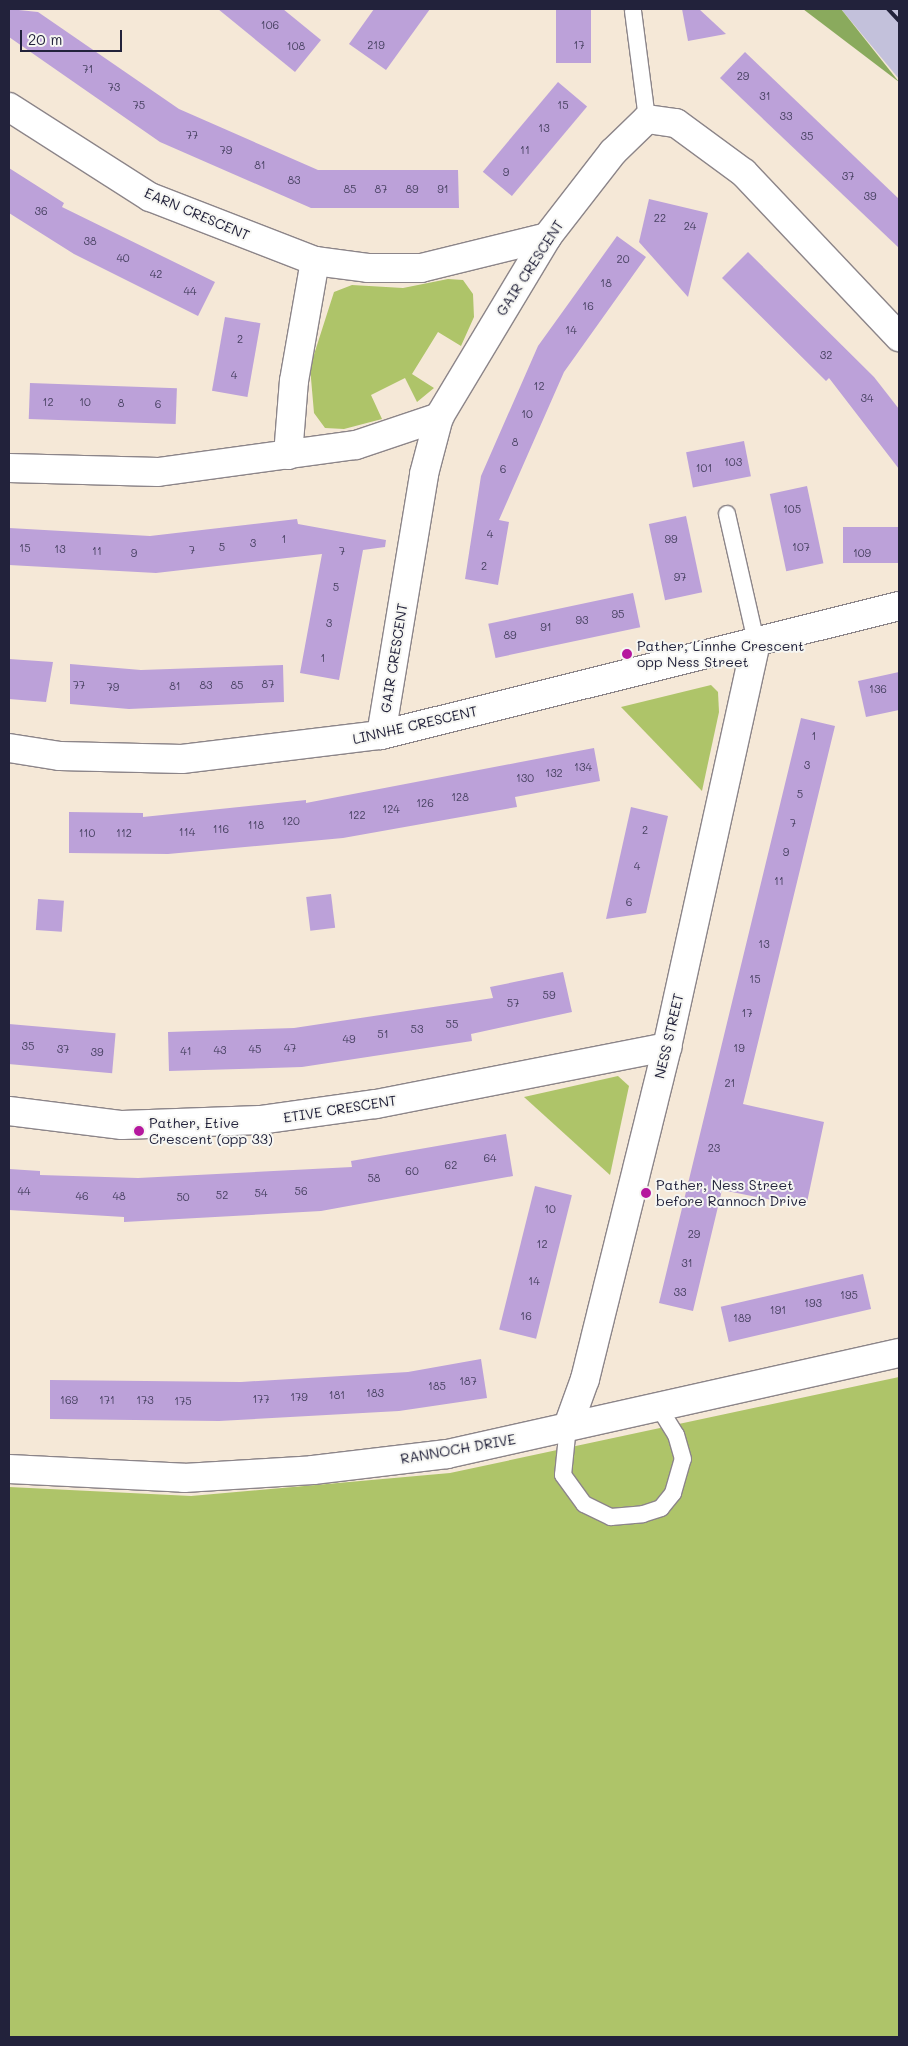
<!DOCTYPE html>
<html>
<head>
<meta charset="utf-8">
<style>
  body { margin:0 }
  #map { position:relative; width:908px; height:2046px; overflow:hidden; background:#f5e8d7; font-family:Mali,sans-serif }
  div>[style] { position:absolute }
  .industrial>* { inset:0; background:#c3c1db }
  .green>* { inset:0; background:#aec469 }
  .forest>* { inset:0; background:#8aaa5d }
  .building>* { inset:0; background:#bca1d9; transform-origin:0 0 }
  .roads { filter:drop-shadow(1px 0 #8c8589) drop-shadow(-1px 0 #8c8589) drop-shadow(0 1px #8c8589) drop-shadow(0 -1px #8c8589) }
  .lane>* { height:16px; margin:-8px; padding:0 8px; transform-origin:8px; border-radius:8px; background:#fff }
  .street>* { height:28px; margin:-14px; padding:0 14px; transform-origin:14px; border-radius:14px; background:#fff }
  .rail>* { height:4px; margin:-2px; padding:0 2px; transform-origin:2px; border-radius:2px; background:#22223b }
  .dots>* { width:14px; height:14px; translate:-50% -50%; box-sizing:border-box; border:2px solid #f6f6f2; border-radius:50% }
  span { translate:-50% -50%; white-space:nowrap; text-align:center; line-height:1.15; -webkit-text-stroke:4px #f6f6f2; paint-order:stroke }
  .number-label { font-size:11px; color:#484262 }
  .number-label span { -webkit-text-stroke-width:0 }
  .street-label { font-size:14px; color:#22223b }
  .poi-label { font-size:14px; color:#22223b }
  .left { translate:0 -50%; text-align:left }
  .frame { position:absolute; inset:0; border:10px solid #22223b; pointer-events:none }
  .scale { position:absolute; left:20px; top:30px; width:102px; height:22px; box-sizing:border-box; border:2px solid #22223b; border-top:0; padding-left:6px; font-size:15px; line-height:18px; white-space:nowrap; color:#22223b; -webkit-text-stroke:4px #f6f6f2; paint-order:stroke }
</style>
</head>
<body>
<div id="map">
  <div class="industrial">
    <i style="clip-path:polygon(841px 9px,899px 9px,899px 79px)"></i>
  </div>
  <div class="green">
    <i style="clip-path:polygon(448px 279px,463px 280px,473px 294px,474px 317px,461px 346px,438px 332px,412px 374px,434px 388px,417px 402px,405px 378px,371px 395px,382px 419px,344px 429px,325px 428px,314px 413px,310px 367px,334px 292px,352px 285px,403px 288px)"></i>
    <i style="clip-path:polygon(711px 685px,718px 692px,719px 712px,702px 791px,621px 707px)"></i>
    <i style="clip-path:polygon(618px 1076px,629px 1086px,610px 1175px,524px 1097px)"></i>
    <i style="clip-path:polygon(899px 1377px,899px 2037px,9px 2037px,9px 1487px,191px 1496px,450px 1473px)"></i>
  </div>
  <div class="forest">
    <i style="clip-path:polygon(803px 9px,841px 9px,899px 82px)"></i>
  </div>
  <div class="building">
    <i style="clip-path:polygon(9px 9px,38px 12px,179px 109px,318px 170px,458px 170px,459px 208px,311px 208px,160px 142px,9px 37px)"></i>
    <i style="clip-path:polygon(218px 9px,283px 9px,321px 40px,295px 72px)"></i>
    <i style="clip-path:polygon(374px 9px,430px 9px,386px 70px,349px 44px)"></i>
    <i style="left:556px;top:9px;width:35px;height:54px"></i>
    <i style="clip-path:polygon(682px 9px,699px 9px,726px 34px,688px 41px)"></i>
    <i style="clip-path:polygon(745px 52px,899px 199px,899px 248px,720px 78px)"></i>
    <i style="left:558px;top:82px;width:38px;height:117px;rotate:40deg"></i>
    <i style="clip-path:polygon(9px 168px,64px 203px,62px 207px,215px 282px,198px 316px,74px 254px,9px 213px)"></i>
    <i style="clip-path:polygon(649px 199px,708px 213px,688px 297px,639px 242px)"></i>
    <i style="clip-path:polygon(617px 236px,646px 257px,564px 372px,499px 520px,509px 522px,498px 585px,465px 579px,481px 476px,538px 346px)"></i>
    <i style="clip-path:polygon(748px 252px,874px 377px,899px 409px,899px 469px,829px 378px,826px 381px,722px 278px)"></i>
    <i style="left:225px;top:317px;width:36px;height:75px;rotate:10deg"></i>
    <i style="left:30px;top:383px;width:147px;height:36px;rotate:2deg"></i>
    <i style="left:744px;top:441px;width:36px;height:59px;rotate:79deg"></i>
    <i style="left:807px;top:486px;width:79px;height:38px;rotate:78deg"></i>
    <i style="left:686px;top:516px;width:78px;height:38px;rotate:78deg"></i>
    <i style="clip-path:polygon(297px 519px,298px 524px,386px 540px,385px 547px,363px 550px,339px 680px,300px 673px,322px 554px,156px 573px,9px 565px,9px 528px,150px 536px)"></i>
    <i style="left:899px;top:527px;width:36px;height:56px;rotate:90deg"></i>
    <i style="left:633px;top:593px;width:35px;height:148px;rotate:78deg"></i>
    <i style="clip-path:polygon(9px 659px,53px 662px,46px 702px,9px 699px)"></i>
    <i style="clip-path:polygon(70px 664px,141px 670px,283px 665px,284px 702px,129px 709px,70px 704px)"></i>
    <i style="clip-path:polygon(899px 672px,899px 710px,866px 717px,858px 681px)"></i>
    <i style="clip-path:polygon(801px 718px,835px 726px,743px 1104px,824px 1122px,806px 1207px,722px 1190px,693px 1311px,659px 1303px)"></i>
    <i style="clip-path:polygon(594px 748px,600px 781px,515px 797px,517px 807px,343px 838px,168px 854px,69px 853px,69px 812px,143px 813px,143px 817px,306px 800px,306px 803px)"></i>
    <i style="clip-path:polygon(631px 807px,668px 816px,646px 913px,606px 919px)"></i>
    <i style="left:331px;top:894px;width:34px;height:25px;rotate:83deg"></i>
    <i style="left:38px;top:899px;width:26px;height:31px;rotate:4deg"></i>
    <i style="clip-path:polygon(563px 972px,572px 1012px,471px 1034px,472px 1041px,302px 1067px,169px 1071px,168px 1032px,294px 1028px,493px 998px,490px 987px)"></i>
    <i style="left:9px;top:1024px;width:107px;height:40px;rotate:5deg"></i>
    <i style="clip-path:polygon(506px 1134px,513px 1176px,321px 1211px,124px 1222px,124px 1217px,9px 1210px,9px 1169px,40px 1171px,40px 1175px,138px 1178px,352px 1167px,351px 1161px)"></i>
    <i style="left:535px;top:1186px;width:38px;height:148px;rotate:14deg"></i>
    <i style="left:863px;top:1274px;width:36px;height:146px;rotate:77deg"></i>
    <i style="clip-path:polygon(481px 1359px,487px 1398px,399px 1411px,219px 1421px,50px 1419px,50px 1380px,241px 1382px,408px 1372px)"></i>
  </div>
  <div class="roads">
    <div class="lane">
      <i style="left:633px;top:11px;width:109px;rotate:82.6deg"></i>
      <i style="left:727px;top:514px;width:131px;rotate:77.2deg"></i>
      <i style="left:568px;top:1426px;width:49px;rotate:95.8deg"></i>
      <i style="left:563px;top:1475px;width:36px;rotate:54deg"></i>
      <i style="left:584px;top:1504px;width:30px;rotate:26deg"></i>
      <i style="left:611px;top:1517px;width:32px;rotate:-5deg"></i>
      <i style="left:643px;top:1514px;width:19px;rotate:-18deg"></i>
      <i style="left:661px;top:1508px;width:19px;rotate:-51deg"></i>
      <i style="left:673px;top:1493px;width:35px;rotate:-74deg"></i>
      <i style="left:683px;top:1459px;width:25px;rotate:-106deg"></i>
      <i style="left:676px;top:1435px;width:32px;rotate:-122deg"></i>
    </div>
    <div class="street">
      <i style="left:9px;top:107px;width:167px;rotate:32.6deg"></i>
      <i style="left:150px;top:197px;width:177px;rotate:21.2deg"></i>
      <i style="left:315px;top:261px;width:53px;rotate:7.5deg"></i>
      <i style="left:368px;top:268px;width:53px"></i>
      <i style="left:421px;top:268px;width:130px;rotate:-13.8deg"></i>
      <i style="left:288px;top:455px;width:74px;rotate:-85.4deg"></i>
      <i style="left:294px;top:381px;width:122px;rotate:-80.1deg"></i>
      <i style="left:9px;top:468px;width:149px;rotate:1.5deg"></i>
      <i style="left:158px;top:472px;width:200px;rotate:-7.8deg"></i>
      <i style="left:356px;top:445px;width:88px;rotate:-18.6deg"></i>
      <i style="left:381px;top:735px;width:265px;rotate:-80.6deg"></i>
      <i style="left:424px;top:474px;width:59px;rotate:-75.3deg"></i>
      <i style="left:439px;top:417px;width:210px;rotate:-59deg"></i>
      <i style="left:547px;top:237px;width:108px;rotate:-52.2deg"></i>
      <i style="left:613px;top:152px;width:47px;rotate:-44.1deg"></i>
      <i style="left:647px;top:119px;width:29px;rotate:8deg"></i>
      <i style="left:676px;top:123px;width:84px;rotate:36.3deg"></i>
      <i style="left:744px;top:173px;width:226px;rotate:46.6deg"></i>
      <i style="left:9px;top:748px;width:52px;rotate:8.9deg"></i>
      <i style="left:60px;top:756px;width:122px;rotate:1.4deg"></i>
      <i style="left:182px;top:759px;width:200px;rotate:-6.9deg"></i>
      <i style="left:381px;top:735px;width:534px;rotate:-13.98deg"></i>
      <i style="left:9px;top:1111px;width:114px;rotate:7.1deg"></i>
      <i style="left:122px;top:1125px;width:138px;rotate:-2.1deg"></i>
      <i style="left:260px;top:1120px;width:117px;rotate:-7.9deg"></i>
      <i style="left:376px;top:1104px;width:297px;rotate:-11.1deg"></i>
      <i style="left:568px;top:1426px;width:50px;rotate:-70.1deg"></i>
      <i style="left:585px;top:1379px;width:342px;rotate:-76.1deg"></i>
      <i style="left:667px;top:1047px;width:415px;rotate:-77.6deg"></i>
      <i style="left:9px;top:1469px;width:175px;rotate:2.9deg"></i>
      <i style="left:184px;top:1478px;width:129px;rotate:-3.5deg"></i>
      <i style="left:313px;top:1470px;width:135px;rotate:-6.8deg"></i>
      <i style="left:447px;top:1454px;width:463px;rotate:-12.6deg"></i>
    </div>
  </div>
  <div class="rail">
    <i style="left:888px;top:9px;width:16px;rotate:47deg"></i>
  </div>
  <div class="dots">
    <i style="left:627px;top:654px;background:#b5179e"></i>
    <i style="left:139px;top:1131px;background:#b5179e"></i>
    <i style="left:646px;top:1193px;background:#b5179e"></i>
  </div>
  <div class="number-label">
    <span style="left:270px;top:25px">106</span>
    <span style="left:376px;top:45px">219</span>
    <span style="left:579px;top:45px">17</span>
    <span style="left:296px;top:46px">108</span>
    <span style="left:88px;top:69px">71</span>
    <span style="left:743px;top:76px">29</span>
    <span style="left:114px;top:87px">73</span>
    <span style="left:765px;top:96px">31</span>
    <span style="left:139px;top:105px">75</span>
    <span style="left:563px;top:105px">15</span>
    <span style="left:786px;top:116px">33</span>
    <span style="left:544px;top:128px">13</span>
    <span style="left:192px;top:135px">77</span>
    <span style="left:807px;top:136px">35</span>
    <span style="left:226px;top:150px">79</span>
    <span style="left:525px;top:150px">11</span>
    <span style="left:260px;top:165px">81</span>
    <span style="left:506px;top:172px">9</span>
    <span style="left:848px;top:176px">37</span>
    <span style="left:294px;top:180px">83</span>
    <span style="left:350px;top:189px">85</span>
    <span style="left:381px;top:189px">87</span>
    <span style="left:412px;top:189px">89</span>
    <span style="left:443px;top:189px">91</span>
    <span style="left:870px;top:196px">39</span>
    <span style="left:41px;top:211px">36</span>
    <span style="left:660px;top:218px">22</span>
    <span style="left:690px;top:226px">24</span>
    <span style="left:90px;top:241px">38</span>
    <span style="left:123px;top:258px">40</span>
    <span style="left:623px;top:259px">20</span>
    <span style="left:156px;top:274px">42</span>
    <span style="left:606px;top:283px">18</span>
    <span style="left:190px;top:291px">44</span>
    <span style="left:588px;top:306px">16</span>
    <span style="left:571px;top:330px">14</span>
    <span style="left:240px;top:339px">2</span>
    <span style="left:826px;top:355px">32</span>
    <span style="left:234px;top:375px">4</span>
    <span style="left:539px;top:386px">12</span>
    <span style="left:867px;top:398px">34</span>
    <span style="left:48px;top:402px">12</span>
    <span style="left:85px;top:402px">10</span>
    <span style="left:121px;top:403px">8</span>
    <span style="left:158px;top:404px">6</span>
    <span style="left:527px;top:414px">10</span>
    <span style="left:515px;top:442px">8</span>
    <span style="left:733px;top:462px">103</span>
    <span style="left:704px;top:468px">101</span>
    <span style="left:503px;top:469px">6</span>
    <span style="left:792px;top:509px">105</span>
    <span style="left:490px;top:534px">4</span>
    <span style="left:284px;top:539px">1</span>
    <span style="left:671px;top:539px">99</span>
    <span style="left:253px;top:543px">3</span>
    <span style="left:222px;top:547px">5</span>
    <span style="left:801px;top:547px">107</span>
    <span style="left:25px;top:548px">15</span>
    <span style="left:60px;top:549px">13</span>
    <span style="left:192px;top:550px">7</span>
    <span style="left:97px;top:551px">11</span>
    <span style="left:342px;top:551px">7</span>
    <span style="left:134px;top:553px">9</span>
    <span style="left:862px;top:553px">109</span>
    <span style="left:484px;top:566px">2</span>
    <span style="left:680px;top:577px">97</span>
    <span style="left:336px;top:587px">5</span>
    <span style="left:618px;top:614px">95</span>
    <span style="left:582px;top:620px">93</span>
    <span style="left:329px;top:623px">3</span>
    <span style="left:546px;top:627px">91</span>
    <span style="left:510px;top:635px">89</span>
    <span style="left:323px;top:658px">1</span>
    <span style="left:268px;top:684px">87</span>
    <span style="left:79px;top:685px">77</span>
    <span style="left:206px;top:685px">83</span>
    <span style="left:237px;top:685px">85</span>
    <span style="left:175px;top:686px">81</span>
    <span style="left:113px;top:687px">79</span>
    <span style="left:878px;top:689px">136</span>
    <span style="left:814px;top:736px">1</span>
    <span style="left:807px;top:765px">3</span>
    <span style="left:583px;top:767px">134</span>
    <span style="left:554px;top:773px">132</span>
    <span style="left:525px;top:778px">130</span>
    <span style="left:800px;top:794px">5</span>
    <span style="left:460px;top:797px">128</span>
    <span style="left:425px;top:803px">126</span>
    <span style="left:391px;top:809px">124</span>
    <span style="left:357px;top:815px">122</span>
    <span style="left:291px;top:821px">120</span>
    <span style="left:793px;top:823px">7</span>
    <span style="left:256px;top:825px">118</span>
    <span style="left:221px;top:829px">116</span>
    <span style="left:645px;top:830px">2</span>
    <span style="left:187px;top:832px">114</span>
    <span style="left:87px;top:833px">110</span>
    <span style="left:124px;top:833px">112</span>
    <span style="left:786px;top:852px">9</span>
    <span style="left:637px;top:866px">4</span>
    <span style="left:779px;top:881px">11</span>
    <span style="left:629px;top:902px">6</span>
    <span style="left:764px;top:944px">13</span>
    <span style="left:755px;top:979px">15</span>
    <span style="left:549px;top:995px">59</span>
    <span style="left:513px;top:1003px">57</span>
    <span style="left:747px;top:1013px">17</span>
    <span style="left:452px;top:1024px">55</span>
    <span style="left:417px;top:1029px">53</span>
    <span style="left:383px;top:1034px">51</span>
    <span style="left:349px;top:1039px">49</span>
    <span style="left:28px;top:1046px">35</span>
    <span style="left:290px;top:1048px">47</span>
    <span style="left:739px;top:1048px">19</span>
    <span style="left:63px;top:1049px">37</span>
    <span style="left:255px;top:1049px">45</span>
    <span style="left:220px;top:1050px">43</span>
    <span style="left:186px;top:1051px">41</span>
    <span style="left:97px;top:1052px">39</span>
    <span style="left:730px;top:1083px">21</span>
    <span style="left:714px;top:1148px">23</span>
    <span style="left:490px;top:1158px">64</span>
    <span style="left:451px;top:1165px">62</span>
    <span style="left:412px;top:1171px">60</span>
    <span style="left:374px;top:1178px">58</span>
    <span style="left:24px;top:1191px">44</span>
    <span style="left:301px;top:1191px">56</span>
    <span style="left:261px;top:1193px">54</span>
    <span style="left:222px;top:1195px">52</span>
    <span style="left:82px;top:1196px">46</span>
    <span style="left:119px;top:1196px">48</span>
    <span style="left:183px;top:1197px">50</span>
    <span style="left:550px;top:1209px">10</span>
    <span style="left:694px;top:1234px">29</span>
    <span style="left:542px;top:1244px">12</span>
    <span style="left:687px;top:1263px">31</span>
    <span style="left:534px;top:1281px">14</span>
    <span style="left:680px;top:1292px">33</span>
    <span style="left:849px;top:1295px">195</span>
    <span style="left:813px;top:1303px">193</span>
    <span style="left:778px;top:1310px">191</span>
    <span style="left:526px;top:1316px">16</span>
    <span style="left:742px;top:1318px">189</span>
    <span style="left:468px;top:1381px">187</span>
    <span style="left:437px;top:1386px">185</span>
    <span style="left:375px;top:1393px">183</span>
    <span style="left:337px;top:1395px">181</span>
    <span style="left:299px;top:1397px">179</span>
    <span style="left:261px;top:1399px">177</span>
    <span style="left:69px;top:1400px">169</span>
    <span style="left:107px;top:1400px">171</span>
    <span style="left:145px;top:1400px">173</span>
    <span style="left:183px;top:1401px">175</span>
  </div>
  <div class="street-label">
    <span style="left:197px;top:214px;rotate:23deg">EARN CRESCENT</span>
    <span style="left:530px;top:268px;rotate:-57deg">GAIR CRESCENT</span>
    <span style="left:394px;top:658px;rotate:-81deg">GAIR CRESCENT</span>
    <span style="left:415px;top:725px;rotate:-13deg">LINNHE CRESCENT</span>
    <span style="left:669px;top:1036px;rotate:-77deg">NESS STREET</span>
    <span style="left:340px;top:1109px;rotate:-9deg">ETIVE CRESCENT</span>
    <span style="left:458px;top:1449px;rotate:-10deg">RANNOCH DRIVE</span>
  </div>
  <div class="poi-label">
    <span class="left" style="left:637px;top:654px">Pather, Linnhe Crescent<br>opp Ness Street</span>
    <span class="left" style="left:149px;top:1131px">Pather, Etive<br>Crescent (opp 33)</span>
    <span class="left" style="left:656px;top:1193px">Pather, Ness Street<br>before Rannoch Drive</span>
  </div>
  <div class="frame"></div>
  <div class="scale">20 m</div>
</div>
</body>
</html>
